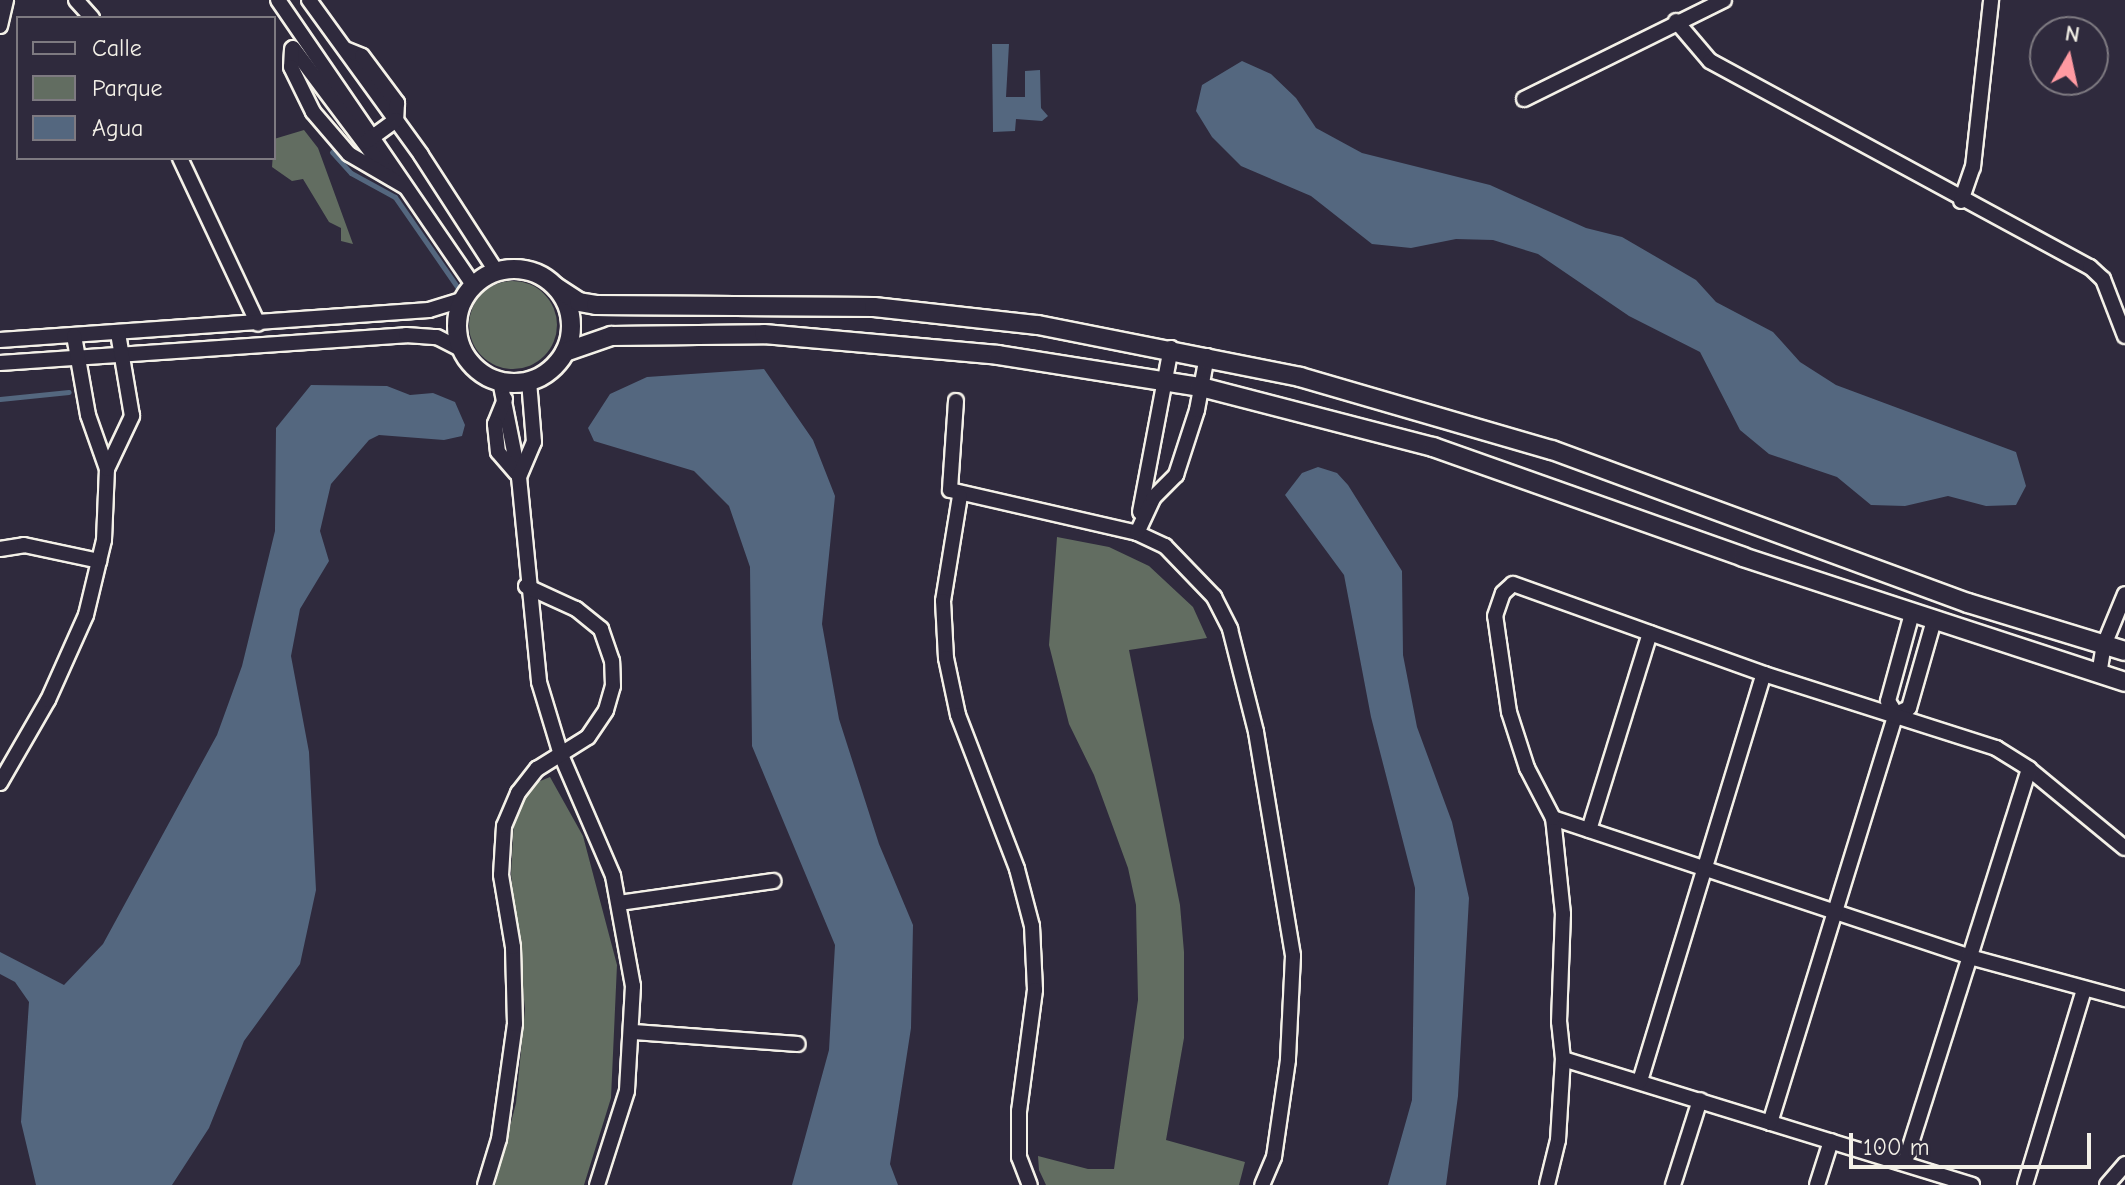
<!DOCTYPE html>
<html>
<head>
<meta charset="utf-8">
<style>
  body { margin:0 }
  #map { position:relative; width:2125px; height:1185px; overflow:hidden; background:#2f2a3d; font-family:"Comic Neue",sans-serif }
  div>[style] { position:absolute }
  .green>* { inset:0; background:#626d61 }
  .round { border-radius:50% }
  .water>* { inset:0; background:#54677f }
  .stream>* { height:5px; margin:-2.5px; padding:0 2.5px; transform-origin:2.5px; border-radius:2.5px; background:#54677f }
  .roads { filter:drop-shadow(2px 0 #f4f1e8) drop-shadow(-2px 0 #f4f1e8) drop-shadow(0 2px #f4f1e8) drop-shadow(0 -2px #f4f1e8) }
  .minor>* { height:14px; margin:-7px; padding:0 7px; transform-origin:7px; border-radius:7px; background:#2f2a3d }
  .tertiary>* { height:18px; margin:-9px; padding:0 9px; transform-origin:9px; border-radius:9px; background:#2f2a3d }
  .tertiary>.ring { margin:-9px; padding:0; box-sizing:content-box; background:none; border:18px solid #2f2a3d; border-radius:50% }
  span { translate:-50% -50%; white-space:nowrap; text-align:center; line-height:1.15; -webkit-text-stroke:6px #2f2a3d; paint-order:stroke }
  .legend { position:absolute; left:16px; top:16px; width:260px; height:144px; box-sizing:border-box; background:#2f2a3d; border:2px solid #7e7a81; margin:0; padding:10px 14px; list-style:none; font-size:24px; color:#f4f1e8 }
  .legend li { display:flex; align-items:center; gap:16px; height:40px }
  .legend b { width:40px; border:2px solid #7e7a81 }
  .north { position:absolute; left:2029px; top:16px; width:80px; height:80px; box-sizing:border-box; background:#2f2a3d; border:2px solid #7e7a81; border-radius:50%; rotate:9deg; font-size:22px; font-weight:700; line-height:32px; text-align:center; color:#f4f1e8 }
  .north::after { content:''; display:block; margin:auto; width:28px; height:36px; background:#ff9aa2; clip-path:polygon(50% 0,100% 100%,50% 72%,0 100%) }
  .scale { position:absolute; left:1849px; top:1133px; width:242px; height:36px; box-sizing:border-box; border:4px solid #f4f1e8; border-top:0; padding-left:10px; font-size:24px; line-height:28px; white-space:nowrap; color:#f4f1e8; -webkit-text-stroke:6px #2f2a3d; paint-order:stroke }
</style>
</head>
<body>
<div id="map">
  <div class="green">
    <i style="clip-path:polygon(304px 130px,318px 148px,353px 244px,341px 241px,341px 228px,329px 222px,303px 179px,292px 181px,272px 167px,274px 139px)"></i>
    <i class="round" style="left:469px;top:281px;width:88px;height:88px"></i>
    <i style="clip-path:polygon(1057px 537px,1109px 547px,1149px 566px,1193px 607px,1207px 638px,1129px 650px,1180px 905px,1184px 952px,1184px 1038px,1166px 1140px,1245px 1162px,1239px 1185px,1046px 1185px,1039px 1170px,1038px 1156px,1088px 1169px,1114px 1169px,1138px 1000px,1136px 905px,1128px 868px,1094px 775px,1069px 724px,1049px 645px)"></i>
    <i style="clip-path:polygon(550px 777px,583px 836px,617px 965px,611px 1098px,584px 1185px,495px 1185px,516px 1103px,525px 1009px,511px 874px,514px 818px,533px 784px)"></i>
  </div>
  <div class="water">
    <i style="clip-path:polygon(992px 44px,1009px 44px,1006px 97px,1025px 97px,1025px 71px,1040px 70px,1041px 108px,1048px 116px,1042px 121px,1016px 119px,1015px 131px,993px 132px)"></i>
    <i style="clip-path:polygon(1242px 61px,1271px 74px,1296px 98px,1316px 128px,1362px 153px,1490px 185px,1586px 228px,1622px 237px,1696px 280px,1716px 302px,1773px 332px,1800px 362px,1836px 385px,2016px 452px,2026px 486px,2016px 505px,1986px 506px,1948px 496px,1905px 506px,1871px 505px,1837px 477px,1769px 454px,1740px 430px,1700px 352px,1629px 316px,1538px 254px,1493px 240px,1456px 239px,1411px 248px,1372px 244px,1311px 196px,1241px 166px,1212px 137px,1196px 111px,1202px 85px)"></i>
    <i style="clip-path:polygon(764px 369px,813px 440px,835px 496px,822px 624px,839px 719px,879px 844px,913px 925px,911px 1028px,890px 1164px,898px 1185px,792px 1185px,829px 1050px,835px 945px,752px 746px,750px 567px,729px 506px,694px 471px,594px 441px,588px 428px,610px 394px,647px 377px)"></i>
    <i style="clip-path:polygon(311px 385px,387px 386px,410px 395px,433px 393px,455px 402px,465px 425px,462px 436px,444px 440px,379px 435px,369px 440px,331px 484px,320px 531px,329px 561px,300px 609px,291px 656px,309px 752px,316px 890px,300px 964px,244px 1041px,209px 1128px,172px 1185px,36px 1185px,21px 1122px,29px 1002px,15px 982px,0 974px,0 952px,64px 985px,103px 944px,217px 735px,242px 666px,275px 531px,276px 428px)"></i>
    <i style="clip-path:polygon(1318px 467px,1337px 473px,1348px 485px,1402px 571px,1403px 655px,1417px 727px,1452px 822px,1469px 898px,1458px 1096px,1446px 1185px,1388px 1185px,1412px 1100px,1415px 888px,1371px 717px,1344px 575px,1285px 495px,1302px 473px)"></i>
  </div>
  <div class="stream">
    <i style="left:332px;top:152px;width:28px;rotate:48deg"></i>
    <i style="left:351px;top:173px;width:50px;rotate:28.6deg"></i>
    <i style="left:395px;top:197px;width:111px;rotate:55.3deg"></i>
    <i style="left:0;top:399px;width:69px;rotate:-5.8deg"></i>
  </div>
  <div class="roads">
    <div class="minor">
      <i style="left:76px;top:0;width:24px;rotate:48deg"></i>
      <i style="left:278px;top:0;width:345px;rotate:55.6deg"></i>
      <i style="left:309px;top:0;width:191px;rotate:54.1deg"></i>
      <i style="left:421px;top:155px;width:138px;rotate:57.1deg"></i>
      <i style="left:1676px;top:21px;width:52px;rotate:49.6deg"></i>
      <i style="left:1710px;top:61px;width:432px;rotate:28.5deg"></i>
      <i style="left:2090px;top:267px;width:18px;rotate:43deg"></i>
      <i style="left:2103px;top:279px;width:61px;rotate:68.9deg"></i>
      <i style="left:0;top:26px;width:27px;rotate:-77deg"></i>
      <i style="left:293px;top:48px;width:155px;rotate:53.1deg"></i>
      <i style="left:292px;top:49px;width:18px;rotate:93deg"></i>
      <i style="left:291px;top:67px;width:50px;rotate:63.9deg"></i>
      <i style="left:313px;top:112px;width:55px;rotate:49.4deg"></i>
      <i style="left:349px;top:154px;width:64px;rotate:30.2deg"></i>
      <i style="left:345px;top:49px;width:18px;rotate:22deg"></i>
      <i style="left:362px;top:56px;width:59px;rotate:53.3deg"></i>
      <i style="left:397px;top:103px;width:17px;rotate:93deg"></i>
      <i style="left:396px;top:120px;width:37px;rotate:144deg"></i>
      <i style="left:1524px;top:99px;width:223px;rotate:-26.3deg"></i>
      <i style="left:180px;top:158px;width:183px;rotate:64.8deg"></i>
      <i style="left:1961px;top:201px;width:36px;rotate:-71deg"></i>
      <i style="left:1973px;top:167px;width:168px;rotate:-83.8deg"></i>
      <i style="left:0;top:340px;width:430px;rotate:-4deg"></i>
      <i style="left:429px;top:310px;width:34px;rotate:-17deg"></i>
      <i style="left:0;top:363px;width:407px;rotate:-3.9deg"></i>
      <i style="left:406px;top:335px;width:31px;rotate:4deg"></i>
      <i style="left:437px;top:337px;width:28px;rotate:27deg"></i>
      <i style="left:500px;top:381px;width:98px;rotate:78.8deg"></i>
      <i style="left:519px;top:477px;width:206px;rotate:84.4deg"></i>
      <i style="left:539px;top:682px;width:76px;rotate:73.2deg"></i>
      <i style="left:561px;top:755px;width:132px;rotate:66.7deg"></i>
      <i style="left:613px;top:876px;width:112px;rotate:79.7deg"></i>
      <i style="left:633px;top:986px;width:105px;rotate:93.3deg"></i>
      <i style="left:627px;top:1091px;width:99px;rotate:107.7deg"></i>
      <i style="left:505px;top:399px;width:27px;rotate:112deg"></i>
      <i style="left:495px;top:424px;width:28px;rotate:84deg"></i>
      <i style="left:498px;top:452px;width:28px;rotate:49deg"></i>
      <i style="left:956px;top:401px;width:89px;rotate:93.9deg"></i>
      <i style="left:950px;top:490px;width:192px;rotate:12.9deg"></i>
      <i style="left:1137px;top:533px;width:31px;rotate:25deg"></i>
      <i style="left:1165px;top:546px;width:71px;rotate:46.1deg"></i>
      <i style="left:1214px;top:597px;width:36px;rotate:63deg"></i>
      <i style="left:1230px;top:629px;width:106px;rotate:75.8deg"></i>
      <i style="left:1256px;top:732px;width:227px;rotate:80.6deg"></i>
      <i style="left:1293px;top:956px;width:104px;rotate:92.8deg"></i>
      <i style="left:1288px;top:1060px;width:98px;rotate:98.2deg"></i>
      <i style="left:1274px;top:1157px;width:30px;rotate:113deg"></i>
      <i style="left:107px;top:469px;width:59px;rotate:-64.7deg"></i>
      <i style="left:132px;top:416px;width:84px;rotate:-99.6deg"></i>
      <i style="left:519px;top:477px;width:38px;rotate:-67deg"></i>
      <i style="left:534px;top:442px;width:61px;rotate:-94.7deg"></i>
      <i style="left:960px;top:496px;width:106px;rotate:99.2deg"></i>
      <i style="left:943px;top:601px;width:57px;rotate:87deg"></i>
      <i style="left:946px;top:658px;width:58px;rotate:78.1deg"></i>
      <i style="left:958px;top:715px;width:165px;rotate:69deg"></i>
      <i style="left:1017px;top:869px;width:59px;rotate:75.3deg"></i>
      <i style="left:1032px;top:926px;width:64px;rotate:87.3deg"></i>
      <i style="left:1035px;top:990px;width:122px;rotate:97.5deg"></i>
      <i style="left:1019px;top:1111px;width:46px;rotate:90deg"></i>
      <i style="left:1019px;top:1157px;width:30px;rotate:69deg"></i>
      <i style="left:1140px;top:512px;width:167px;rotate:-79.3deg"></i>
      <i style="left:1137px;top:533px;width:38px;rotate:-65deg"></i>
      <i style="left:1153px;top:498px;width:33px;rotate:-45deg"></i>
      <i style="left:1176px;top:475px;width:68px;rotate:-72.1deg"></i>
      <i style="left:1197px;top:410px;width:55px;rotate:-79.5deg"></i>
      <i style="left:0;top:549px;width:24px;rotate:-9deg"></i>
      <i style="left:24px;top:545px;width:77px;rotate:12deg"></i>
      <i style="left:2099px;top:675px;width:30px;rotate:-81deg"></i>
      <i style="left:2104px;top:645px;width:55px;rotate:-67.6deg"></i>
      <i style="left:1896px;top:714px;width:14px;rotate:-25deg"></i>
      <i style="left:1909px;top:708px;width:91px;rotate:-74.1deg"></i>
      <i style="left:2029px;top:769px;width:124px;rotate:39.5deg"></i>
      <i style="left:0;top:783px;width:96px;rotate:-60deg"></i>
      <i style="left:48px;top:700px;width:93px;rotate:-65.9deg"></i>
      <i style="left:86px;top:615px;width:77px;rotate:-76.5deg"></i>
      <i style="left:104px;top:540px;width:71px;rotate:-87.6deg"></i>
      <i style="left:107px;top:469px;width:57px;rotate:-109.4deg"></i>
      <i style="left:88px;top:415px;width:80px;rotate:-100deg"></i>
      <i style="left:1553px;top:818px;width:440px;rotate:18.4deg"></i>
      <i style="left:1970px;top:957px;width:161px;rotate:15.2deg"></i>
      <i style="left:1589px;top:830px;width:206px;rotate:-72.8deg"></i>
      <i style="left:619px;top:903px;width:156px;rotate:-8.1deg"></i>
      <i style="left:634px;top:1032px;width:164px;rotate:4.2deg"></i>
      <i style="left:1563px;top:1059px;width:428px;rotate:17.1deg"></i>
      <i style="left:1640px;top:1081px;width:425px;rotate:-73.1deg"></i>
      <i style="left:1770px;top:1123px;width:428px;rotate:-72.9deg"></i>
      <i style="left:1896px;top:714px;width:15px;rotate:-122deg"></i>
      <i style="left:1888px;top:701px;width:91px;rotate:-74.7deg"></i>
      <i style="left:485px;top:1185px;width:48px;rotate:-73.1deg"></i>
      <i style="left:499px;top:1139px;width:116px;rotate:-82.1deg"></i>
      <i style="left:515px;top:1024px;width:77px;rotate:-91.5deg"></i>
      <i style="left:513px;top:947px;width:73px;rotate:-99.5deg"></i>
      <i style="left:501px;top:875px;width:49px;rotate:-86.5deg"></i>
      <i style="left:504px;top:826px;width:36px;rotate:-67deg"></i>
      <i style="left:518px;top:793px;width:31px;rotate:-52deg"></i>
      <i style="left:537px;top:769px;width:60px;rotate:-32.1deg"></i>
      <i style="left:588px;top:737px;width:32px;rotate:-56deg"></i>
      <i style="left:606px;top:710px;width:25px;rotate:-74deg"></i>
      <i style="left:613px;top:686px;width:25px;rotate:-92deg"></i>
      <i style="left:612px;top:661px;width:34px;rotate:-109deg"></i>
      <i style="left:601px;top:629px;width:32px;rotate:-141deg"></i>
      <i style="left:576px;top:609px;width:55px;rotate:-155.3deg"></i>
      <i style="left:1547px;top:1185px;width:46px;rotate:-76.3deg"></i>
      <i style="left:1558px;top:1140px;width:81px;rotate:-86.5deg"></i>
      <i style="left:1563px;top:1059px;width:37px;rotate:-96deg"></i>
      <i style="left:1559px;top:1022px;width:108px;rotate:-87.9deg"></i>
      <i style="left:1563px;top:914px;width:97px;rotate:-95.9deg"></i>
      <i style="left:1553px;top:818px;width:56px;rotate:-117.5deg"></i>
      <i style="left:1527px;top:768px;width:59px;rotate:-107.8deg"></i>
      <i style="left:1509px;top:712px;width:70px;rotate:-98.2deg"></i>
      <i style="left:1499px;top:643px;width:27px;rotate:-98deg"></i>
      <i style="left:1495px;top:616px;width:24px;rotate:-71deg"></i>
      <i style="left:1503px;top:593px;width:13px;rotate:-42deg"></i>
      <i style="left:1513px;top:584px;width:267px;rotate:19.7deg"></i>
      <i style="left:1764px;top:674px;width:244px;rotate:17.7deg"></i>
      <i style="left:1996px;top:748px;width:39px;rotate:32deg"></i>
      <i style="left:2029px;top:769px;width:412px;rotate:107.5deg"></i>
      <i style="left:1673px;top:1185px;width:89px;rotate:-72.4deg"></i>
      <i style="left:1817px;top:1185px;width:46px;rotate:-72.3deg"></i>
      <i style="left:2025px;top:1185px;width:205px;rotate:-73.2deg"></i>
      <i style="left:2107px;top:1185px;width:28px;rotate:-49deg"></i>
    </div>
    <div class="tertiary">
      <i class="ring" style="left:457px;top:269px;width:96px;height:96px"></i>
      <i style="left:556px;top:287px;width:27px;rotate:33deg"></i>
      <i style="left:579px;top:302px;width:17px;rotate:10deg"></i>
      <i style="left:596px;top:305px;width:278px;rotate:0.4deg"></i>
      <i style="left:874px;top:307px;width:165px;rotate:6.3deg"></i>
      <i style="left:1038px;top:325px;width:267px;rotate:11.2deg"></i>
      <i style="left:1300px;top:377px;width:262px;rotate:16.2deg"></i>
      <i style="left:1552px;top:450px;width:443px;rotate:20.2deg"></i>
      <i style="left:1968px;top:603px;width:164px;rotate:17deg"></i>
      <i style="left:565px;top:352px;width:49px;rotate:-19.2deg"></i>
      <i style="left:611px;top:336px;width:153px;rotate:-0.7deg"></i>
      <i style="left:764px;top:334px;width:235px;rotate:5.1deg"></i>
      <i style="left:998px;top:355px;width:206px;rotate:9deg"></i>
      <i style="left:1201px;top:387px;width:240px;rotate:14.5deg"></i>
      <i style="left:1433px;top:447px;width:329px;rotate:19.5deg"></i>
      <i style="left:1743px;top:557px;width:402px;rotate:18.1deg"></i>
    </div>
  </div>
  <ul class="legend">
  <li><b style="height:10px;background:#2f2a3d"></b>Calle</li>
  <li><b style="height:22px;background:#626d61"></b>Parque</li>
  <li><b style="height:22px;background:#54677f"></b>Agua</li>
  </ul>
  <div class="north">N</div>
  <div class="scale">100 m</div>
</div>
</body>
</html>
